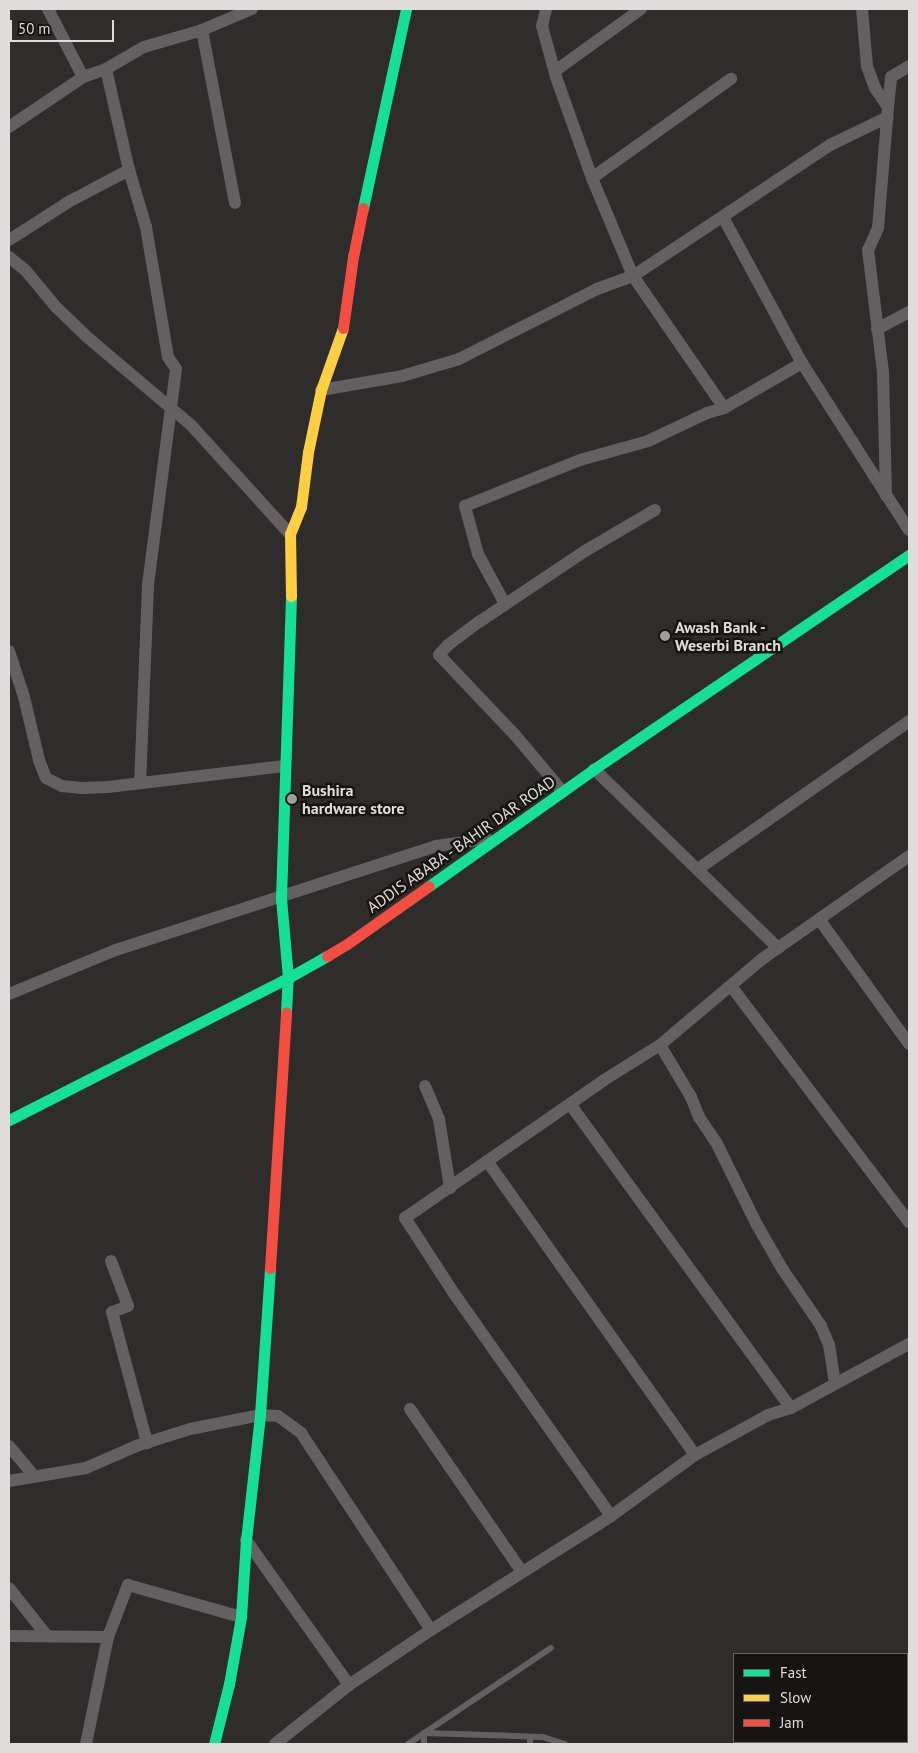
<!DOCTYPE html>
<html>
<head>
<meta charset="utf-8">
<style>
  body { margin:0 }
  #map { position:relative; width:918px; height:1753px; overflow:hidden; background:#2f2d2c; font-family:"PT Sans",sans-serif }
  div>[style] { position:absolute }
  .lane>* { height:6px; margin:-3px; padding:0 3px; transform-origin:3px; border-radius:3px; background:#626060 }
  .street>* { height:12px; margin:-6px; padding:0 6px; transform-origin:6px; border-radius:6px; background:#626060 }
  .fast>* { height:11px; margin:-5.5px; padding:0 5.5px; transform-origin:5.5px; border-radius:5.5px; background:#16e098 }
  .slow>* { height:11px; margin:-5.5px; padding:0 5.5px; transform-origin:5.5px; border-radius:5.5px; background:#ffcf43 }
  .jam>* { height:11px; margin:-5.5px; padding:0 5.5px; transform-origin:5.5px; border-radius:5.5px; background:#f24e42 }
  .dots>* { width:14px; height:14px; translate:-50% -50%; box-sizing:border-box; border:2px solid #171514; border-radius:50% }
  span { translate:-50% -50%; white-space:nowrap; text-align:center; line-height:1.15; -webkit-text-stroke:5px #171514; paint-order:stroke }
  .poi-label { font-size:16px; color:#dfdcdb; font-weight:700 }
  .left { translate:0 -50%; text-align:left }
  .street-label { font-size:16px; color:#dfdcdb }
  .frame { position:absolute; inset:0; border:10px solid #dfdcdb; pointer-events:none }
  .legend { position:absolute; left:733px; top:1653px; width:175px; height:90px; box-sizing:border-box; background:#171514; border:1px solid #676564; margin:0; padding:6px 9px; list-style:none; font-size:15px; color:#dfdcdb }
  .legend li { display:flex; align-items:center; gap:10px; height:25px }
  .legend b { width:25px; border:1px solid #676564 }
  .scale { position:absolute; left:10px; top:20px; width:104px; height:22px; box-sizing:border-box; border:2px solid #dfdcdb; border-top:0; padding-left:6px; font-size:15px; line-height:18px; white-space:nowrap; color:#dfdcdb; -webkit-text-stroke:4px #171514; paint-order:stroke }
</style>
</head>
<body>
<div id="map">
  <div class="lane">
    <i style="left:408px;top:1744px;width:172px;rotate:-33.9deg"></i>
    <i style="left:424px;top:1744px;width:11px;rotate:-90deg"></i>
    <i style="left:424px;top:1733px;width:119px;rotate:1.9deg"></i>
    <i style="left:543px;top:1737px;width:23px;rotate:18deg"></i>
    <i style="left:530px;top:1744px;width:7px;rotate:-90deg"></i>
  </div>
  <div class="street">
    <i style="left:48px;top:9px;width:76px;rotate:62.8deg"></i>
    <i style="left:546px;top:9px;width:17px;rotate:103deg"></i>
    <i style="left:542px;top:26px;width:53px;rotate:74.6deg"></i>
    <i style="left:556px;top:77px;width:107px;rotate:70.4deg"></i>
    <i style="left:592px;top:178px;width:106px;rotate:67.3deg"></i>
    <i style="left:633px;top:276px;width:160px;rotate:55.4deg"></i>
    <i style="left:724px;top:408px;width:90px;rotate:-30deg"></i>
    <i style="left:862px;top:9px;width:57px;rotate:85deg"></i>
    <i style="left:867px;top:66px;width:23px;rotate:70deg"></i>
    <i style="left:875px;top:88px;width:23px;rotate:56deg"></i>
    <i style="left:888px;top:107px;width:121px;rotate:94.7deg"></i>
    <i style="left:878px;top:228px;width:24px;rotate:114deg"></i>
    <i style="left:868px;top:250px;width:123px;rotate:83deg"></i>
    <i style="left:883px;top:372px;width:124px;rotate:88.6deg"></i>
    <i style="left:202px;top:30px;width:176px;rotate:79.2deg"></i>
    <i style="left:106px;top:69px;width:104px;rotate:77.2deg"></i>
    <i style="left:129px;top:170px;width:59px;rotate:73.4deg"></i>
    <i style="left:146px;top:227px;width:132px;rotate:80.4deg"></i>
    <i style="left:168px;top:357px;width:14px;rotate:56deg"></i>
    <i style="left:176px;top:369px;width:219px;rotate:97.4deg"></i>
    <i style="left:148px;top:586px;width:197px;rotate:92.3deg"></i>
    <i style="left:555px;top:71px;width:106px;rotate:-35.8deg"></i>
    <i style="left:888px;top:107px;width:30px;rotate:-84deg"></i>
    <i style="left:891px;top:77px;width:21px;rotate:-31deg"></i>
    <i style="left:9px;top:127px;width:89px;rotate:-34deg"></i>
    <i style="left:83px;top:77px;width:24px;rotate:-19deg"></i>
    <i style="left:106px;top:69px;width:44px;rotate:-30.1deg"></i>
    <i style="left:144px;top:47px;width:60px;rotate:-16.3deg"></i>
    <i style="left:202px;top:30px;width:54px;rotate:-22.8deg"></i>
    <i style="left:592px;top:178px;width:171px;rotate:-35.5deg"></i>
    <i style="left:723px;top:217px;width:166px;rotate:61.6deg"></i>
    <i style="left:802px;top:363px;width:198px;rotate:57.4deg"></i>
    <i style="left:9px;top:240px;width:72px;rotate:-32.6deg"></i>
    <i style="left:70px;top:201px;width:67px;rotate:-27.7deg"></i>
    <i style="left:9px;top:257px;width:22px;rotate:39deg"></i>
    <i style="left:26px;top:271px;width:47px;rotate:50.2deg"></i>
    <i style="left:56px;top:307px;width:42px;rotate:44deg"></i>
    <i style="left:86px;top:336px;width:138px;rotate:40.3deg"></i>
    <i style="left:191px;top:425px;width:147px;rotate:47.8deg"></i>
    <i style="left:877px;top:329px;width:36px;rotate:-28deg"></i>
    <i style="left:321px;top:390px;width:82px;rotate:-9.8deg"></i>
    <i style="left:402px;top:376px;width:59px;rotate:-16.6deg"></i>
    <i style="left:459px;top:359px;width:155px;rotate:-26.9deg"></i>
    <i style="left:597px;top:289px;width:38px;rotate:-20deg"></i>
    <i style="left:633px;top:276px;width:237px;rotate:-33.6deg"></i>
    <i style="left:830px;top:145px;width:64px;rotate:-25.8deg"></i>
    <i style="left:505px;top:604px;width:57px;rotate:-118.4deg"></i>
    <i style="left:478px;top:554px;width:50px;rotate:-105.2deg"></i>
    <i style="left:465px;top:506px;width:124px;rotate:-21.8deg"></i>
    <i style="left:580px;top:460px;width:71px;rotate:-15.6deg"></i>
    <i style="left:648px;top:441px;width:65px;rotate:-25.4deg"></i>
    <i style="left:707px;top:413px;width:18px;rotate:-16deg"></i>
    <i style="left:9px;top:651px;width:48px;rotate:71.9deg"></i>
    <i style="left:24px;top:697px;width:65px;rotate:76.6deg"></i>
    <i style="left:39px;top:760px;width:19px;rotate:69deg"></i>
    <i style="left:46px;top:778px;width:18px;rotate:27deg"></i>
    <i style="left:62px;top:786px;width:20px;rotate:6deg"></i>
    <i style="left:82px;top:788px;width:26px;rotate:-2deg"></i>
    <i style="left:108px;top:787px;width:177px;rotate:-6.8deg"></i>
    <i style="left:594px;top:769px;width:257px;rotate:44.2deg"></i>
    <i style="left:563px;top:792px;width:75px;rotate:-130.1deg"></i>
    <i style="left:515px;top:735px;width:110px;rotate:-133.5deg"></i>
    <i style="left:439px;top:655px;width:13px;rotate:-48deg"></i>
    <i style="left:448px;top:645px;width:39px;rotate:-37deg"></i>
    <i style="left:479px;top:622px;width:128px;rotate:-33.8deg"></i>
    <i style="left:585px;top:551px;width:81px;rotate:-30.4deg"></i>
    <i style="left:698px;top:869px;width:258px;rotate:-35deg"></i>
    <i style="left:819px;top:919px;width:154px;rotate:54.2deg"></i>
    <i style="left:731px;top:986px;width:296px;rotate:53deg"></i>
    <i style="left:9px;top:994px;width:116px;rotate:-22.4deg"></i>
    <i style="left:116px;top:950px;width:336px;rotate:-18deg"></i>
    <i style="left:436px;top:846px;width:52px;rotate:-7.7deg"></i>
    <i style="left:660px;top:1045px;width:61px;rotate:59.2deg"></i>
    <i style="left:691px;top:1097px;width:22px;rotate:68deg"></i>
    <i style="left:699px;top:1117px;width:30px;rotate:56deg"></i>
    <i style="left:716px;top:1142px;width:93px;rotate:63.7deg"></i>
    <i style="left:757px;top:1225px;width:52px;rotate:60deg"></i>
    <i style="left:783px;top:1270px;width:68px;rotate:55.8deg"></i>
    <i style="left:821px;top:1326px;width:21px;rotate:67deg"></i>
    <i style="left:829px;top:1345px;width:39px;rotate:81deg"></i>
    <i style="left:425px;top:1086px;width:36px;rotate:67deg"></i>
    <i style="left:439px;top:1119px;width:70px;rotate:80.9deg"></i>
    <i style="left:570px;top:1104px;width:376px;rotate:54deg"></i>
    <i style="left:487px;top:1161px;width:360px;rotate:54.7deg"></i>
    <i style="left:111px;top:1261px;width:48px;rotate:69.3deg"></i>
    <i style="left:128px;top:1306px;width:17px;rotate:159deg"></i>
    <i style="left:112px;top:1312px;width:136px;rotate:75deg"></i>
    <i style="left:410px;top:1409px;width:198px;rotate:55.5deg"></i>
    <i style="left:9px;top:1446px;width:40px;rotate:50deg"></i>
    <i style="left:9px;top:1481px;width:78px;rotate:-9.6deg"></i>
    <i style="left:86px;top:1468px;width:55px;rotate:-23.7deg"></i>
    <i style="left:136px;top:1446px;width:57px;rotate:-17.5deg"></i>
    <i style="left:190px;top:1429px;width:71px;rotate:-11.3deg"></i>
    <i style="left:260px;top:1415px;width:18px;rotate:3deg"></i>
    <i style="left:278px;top:1416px;width:29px;rotate:36deg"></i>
    <i style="left:301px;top:1433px;width:236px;rotate:56.6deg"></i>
    <i style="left:611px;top:1516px;width:271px;rotate:-125.2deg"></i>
    <i style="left:455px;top:1295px;width:92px;rotate:-123deg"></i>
    <i style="left:405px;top:1218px;width:242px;rotate:-34.7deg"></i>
    <i style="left:604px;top:1080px;width:66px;rotate:-32deg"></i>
    <i style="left:660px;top:1045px;width:133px;rotate:-40.1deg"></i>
    <i style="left:762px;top:959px;width:179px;rotate:-35deg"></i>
    <i style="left:246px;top:1540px;width:178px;rotate:54.6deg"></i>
    <i style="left:9px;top:1588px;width:61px;rotate:51.6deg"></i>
    <i style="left:9px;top:1636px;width:99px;rotate:0.6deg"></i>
    <i style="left:86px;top:1744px;width:109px;rotate:-78.4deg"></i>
    <i style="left:108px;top:1637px;width:56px;rotate:-69deg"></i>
    <i style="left:128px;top:1585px;width:117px;rotate:15.8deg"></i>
    <i style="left:275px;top:1744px;width:95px;rotate:-38.6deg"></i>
    <i style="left:349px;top:1685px;width:99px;rotate:-33.9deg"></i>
    <i style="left:431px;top:1630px;width:213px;rotate:-32.3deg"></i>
    <i style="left:611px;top:1516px;width:104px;rotate:-36deg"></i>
    <i style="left:695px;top:1455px;width:83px;rotate:-28.7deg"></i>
    <i style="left:768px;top:1415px;width:24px;rotate:-17deg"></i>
    <i style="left:791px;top:1408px;width:134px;rotate:-28.5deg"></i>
  </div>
  <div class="fast">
    <i style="left:363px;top:208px;width:204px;rotate:-77.8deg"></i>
    <i style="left:429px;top:886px;width:202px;rotate:-35.3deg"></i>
    <i style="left:594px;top:769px;width:381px;rotate:-34.2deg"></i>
    <i style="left:286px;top:1012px;width:34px;rotate:-87deg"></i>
    <i style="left:288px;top:978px;width:80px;rotate:-95deg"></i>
    <i style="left:281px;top:898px;width:302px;rotate:-88.1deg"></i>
    <i style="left:9px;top:1120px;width:313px;rotate:-27deg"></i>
    <i style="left:288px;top:978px;width:45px;rotate:-29.4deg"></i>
    <i style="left:214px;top:1744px;width:62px;rotate:-76deg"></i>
    <i style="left:229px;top:1684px;width:68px;rotate:-79.8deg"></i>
    <i style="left:241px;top:1617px;width:77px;rotate:-86.3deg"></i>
    <i style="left:246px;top:1540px;width:126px;rotate:-83.6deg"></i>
    <i style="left:260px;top:1415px;width:147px;rotate:-86.1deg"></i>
  </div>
  <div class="slow">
    <i style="left:291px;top:596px;width:62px;rotate:-90.9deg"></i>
    <i style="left:290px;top:534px;width:29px;rotate:-68deg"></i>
    <i style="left:301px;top:507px;width:55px;rotate:-82.7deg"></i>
    <i style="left:308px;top:452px;width:63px;rotate:-78.2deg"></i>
    <i style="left:321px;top:390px;width:66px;rotate:-70.5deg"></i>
  </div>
  <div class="jam">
    <i style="left:343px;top:328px;width:72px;rotate:-82deg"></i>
    <i style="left:353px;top:257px;width:50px;rotate:-78.5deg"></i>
    <i style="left:327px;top:956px;width:23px;rotate:-31deg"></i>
    <i style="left:347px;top:944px;width:100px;rotate:-35.3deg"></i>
    <i style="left:270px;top:1268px;width:256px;rotate:-86.4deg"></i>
  </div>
  <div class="dots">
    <i style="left:665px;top:636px;background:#a19f9e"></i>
    <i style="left:292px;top:799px;background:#a19f9e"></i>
  </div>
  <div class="poi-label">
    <span class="left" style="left:675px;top:636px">Awash Bank -<br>Weserbi Branch</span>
    <span class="left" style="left:302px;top:799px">Bushira<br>hardware store</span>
  </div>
  <div class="street-label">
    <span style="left:461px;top:844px;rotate:-35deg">ADDIS ABABA - BAHIR DAR ROAD</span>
  </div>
  <div class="frame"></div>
  <ul class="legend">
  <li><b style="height:6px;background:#16e098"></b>Fast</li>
  <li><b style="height:6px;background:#ffcf43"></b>Slow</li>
  <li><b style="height:6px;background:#f24e42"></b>Jam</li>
  </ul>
  <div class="scale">50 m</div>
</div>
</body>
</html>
